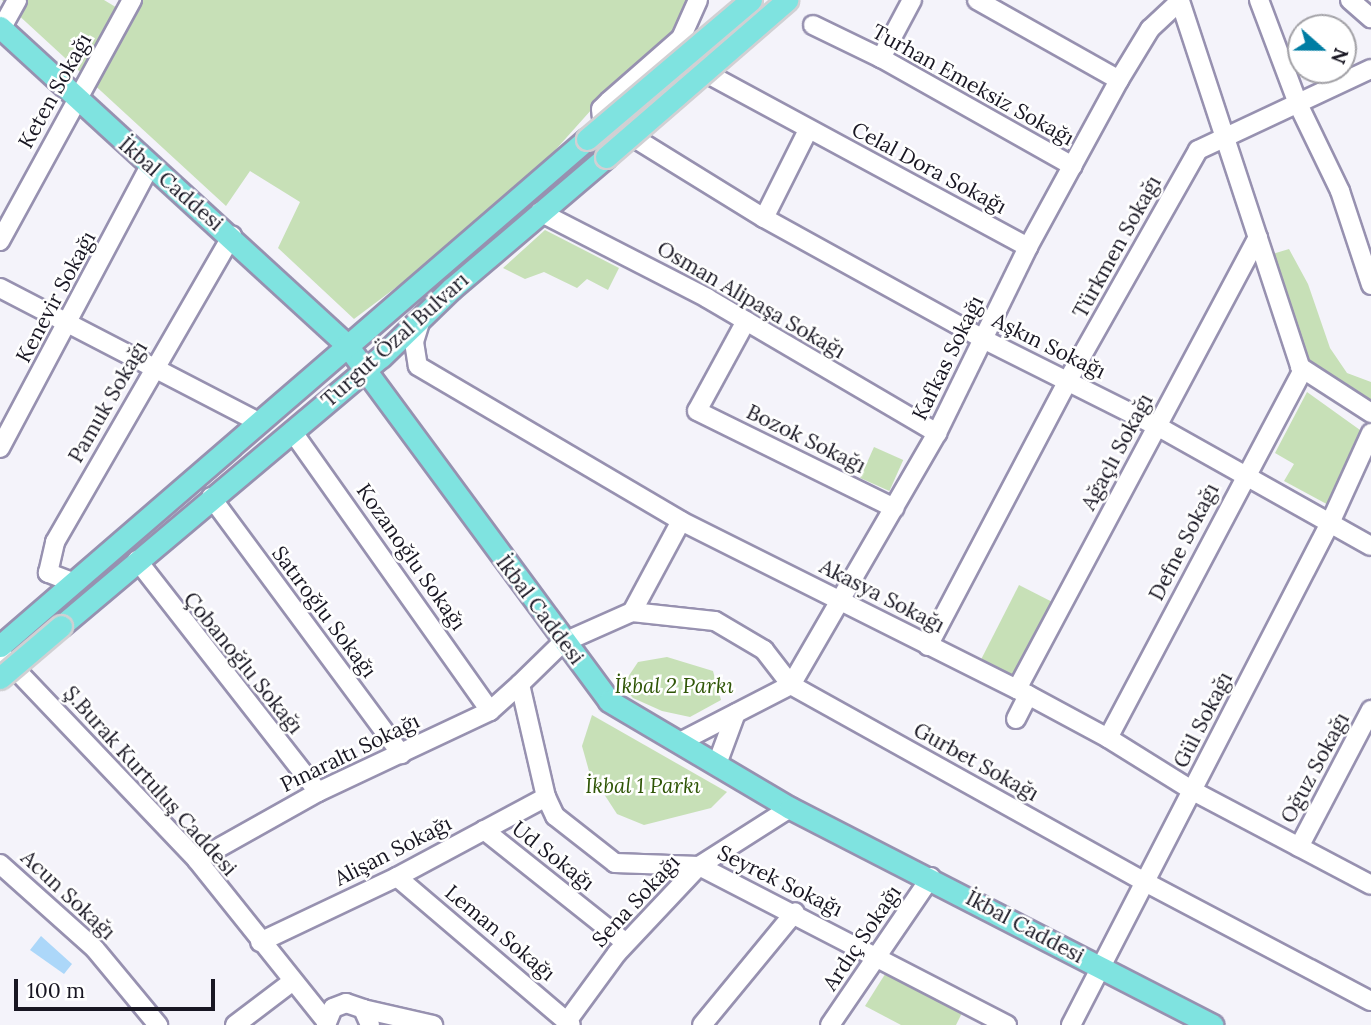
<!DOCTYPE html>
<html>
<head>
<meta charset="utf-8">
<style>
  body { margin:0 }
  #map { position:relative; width:1371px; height:1025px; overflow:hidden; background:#f4f3fa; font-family:Lora,serif }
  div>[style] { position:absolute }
  .green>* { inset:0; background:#c7e0b7; transform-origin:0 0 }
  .water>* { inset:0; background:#acd7f9 }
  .roads { filter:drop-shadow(2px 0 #9791b0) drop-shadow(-2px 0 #9791b0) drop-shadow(0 2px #9791b0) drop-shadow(0 -2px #9791b0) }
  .minor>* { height:18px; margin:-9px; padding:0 9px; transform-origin:9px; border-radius:9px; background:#fff }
  .major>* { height:21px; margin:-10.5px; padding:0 10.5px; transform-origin:10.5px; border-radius:10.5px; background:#7fe3e0 }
  .bridges { filter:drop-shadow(2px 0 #d1d0d3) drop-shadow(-2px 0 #d1d0d3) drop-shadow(0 2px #d1d0d3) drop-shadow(0 -2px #d1d0d3) }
  .major-bridge>* { height:21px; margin:-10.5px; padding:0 10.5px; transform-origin:10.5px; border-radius:10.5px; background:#7fe3e0 }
  span { translate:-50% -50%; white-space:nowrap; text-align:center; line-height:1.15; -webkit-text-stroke:5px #fff; paint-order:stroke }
  .street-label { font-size:21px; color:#181622 }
  .park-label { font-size:21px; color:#2f5506; font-style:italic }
  .north { position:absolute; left:1287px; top:14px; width:70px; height:70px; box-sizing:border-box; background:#fff; border:2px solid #a3a2a7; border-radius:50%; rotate:111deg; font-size:19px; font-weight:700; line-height:28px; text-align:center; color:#181622 }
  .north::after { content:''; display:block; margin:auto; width:24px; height:32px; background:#007da3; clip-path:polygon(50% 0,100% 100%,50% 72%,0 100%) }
  .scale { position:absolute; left:14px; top:979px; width:201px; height:32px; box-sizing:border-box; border:4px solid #181622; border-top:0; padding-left:9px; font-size:21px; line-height:24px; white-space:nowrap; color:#181622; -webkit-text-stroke:5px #fff; paint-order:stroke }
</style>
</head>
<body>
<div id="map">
  <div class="green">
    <i style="clip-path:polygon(2px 0,104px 0,134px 18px,143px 0,691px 0,684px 21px,592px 109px,507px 204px,354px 319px,278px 248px,300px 202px,250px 171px,226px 206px)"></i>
    <i style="clip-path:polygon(545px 230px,619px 268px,608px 290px,587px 279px,577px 288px,544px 272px,525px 279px,503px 268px)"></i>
    <i style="clip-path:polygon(1289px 249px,1308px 284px,1330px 348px,1347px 373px,1371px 382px,1371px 408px,1306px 360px,1269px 255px)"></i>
    <i style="clip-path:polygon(1307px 392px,1367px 435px,1334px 508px,1284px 481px,1294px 464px,1275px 453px)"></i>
    <i style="left:874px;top:447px;width:32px;height:34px;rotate:24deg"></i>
    <i style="left:1019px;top:585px;width:38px;height:85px;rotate:27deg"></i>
    <i style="clip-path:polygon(667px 657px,713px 671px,721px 700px,690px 717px,662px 711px,633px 698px,622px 686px,638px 662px)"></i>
    <i style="clip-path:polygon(592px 715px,727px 792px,711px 808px,644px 825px,617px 814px,589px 771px,582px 746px)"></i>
    <i style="clip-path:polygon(887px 971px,963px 1011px,956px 1025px,901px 1025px,865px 1006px)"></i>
  </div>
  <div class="water">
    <i style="clip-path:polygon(41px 936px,72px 964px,64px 974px,30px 950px)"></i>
  </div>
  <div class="roads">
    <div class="minor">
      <i style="left:698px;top:0;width:42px;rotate:114.1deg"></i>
      <i style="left:681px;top:38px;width:96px;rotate:138.8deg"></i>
      <i style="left:609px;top:101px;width:11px;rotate:135deg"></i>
      <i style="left:601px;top:109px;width:9px;rotate:84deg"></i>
      <i style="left:602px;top:118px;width:190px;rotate:31.7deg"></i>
      <i style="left:764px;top:218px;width:250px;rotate:28.9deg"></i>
      <i style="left:983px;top:339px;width:195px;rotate:26.6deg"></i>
      <i style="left:1157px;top:426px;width:245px;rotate:29.3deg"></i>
      <i style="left:977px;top:0;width:163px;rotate:29.4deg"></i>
      <i style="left:1259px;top:0;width:111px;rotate:69.4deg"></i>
      <i style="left:1298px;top:104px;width:97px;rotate:64.2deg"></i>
      <i style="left:1340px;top:191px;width:99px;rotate:71.7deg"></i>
      <i style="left:1350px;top:0;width:28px;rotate:41deg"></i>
      <i style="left:1180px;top:1px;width:385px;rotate:71.8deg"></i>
      <i style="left:1300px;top:367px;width:85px;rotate:32.9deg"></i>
      <i style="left:813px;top:25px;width:76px;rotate:25.9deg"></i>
      <i style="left:881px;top:58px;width:220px;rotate:29.4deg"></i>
      <i style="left:0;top:31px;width:35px;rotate:-61deg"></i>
      <i style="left:671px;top:54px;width:406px;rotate:28.4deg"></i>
      <i style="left:881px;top:58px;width:66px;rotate:-61.9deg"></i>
      <i style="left:540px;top:212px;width:188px;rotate:27.2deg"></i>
      <i style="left:707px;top:298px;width:267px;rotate:30.4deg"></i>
      <i style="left:764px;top:218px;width:98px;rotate:-63.4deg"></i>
      <i style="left:0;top:241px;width:275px;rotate:-61.3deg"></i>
      <i style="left:0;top:288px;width:289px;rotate:27.4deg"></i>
      <i style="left:421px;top:319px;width:24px;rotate:107deg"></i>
      <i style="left:414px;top:342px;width:24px;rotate:81deg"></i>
      <i style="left:418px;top:366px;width:305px;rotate:30.5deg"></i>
      <i style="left:681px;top:521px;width:376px;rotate:26.6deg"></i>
      <i style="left:1017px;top:689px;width:103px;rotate:28.3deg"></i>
      <i style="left:1108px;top:738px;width:100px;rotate:31.9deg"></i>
      <i style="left:1193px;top:791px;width:201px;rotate:27.8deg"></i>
      <i style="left:746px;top:321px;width:102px;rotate:118.6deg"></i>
      <i style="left:697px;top:411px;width:220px;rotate:26.2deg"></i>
      <i style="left:292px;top:431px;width:343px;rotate:54.7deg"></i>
      <i style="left:0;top:448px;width:319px;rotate:-62deg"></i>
      <i style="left:211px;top:497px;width:320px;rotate:53.5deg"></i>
      <i style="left:137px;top:560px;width:294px;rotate:52deg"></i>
      <i style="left:72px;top:582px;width:26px;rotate:-159deg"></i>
      <i style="left:48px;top:573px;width:32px;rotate:-77deg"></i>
      <i style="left:55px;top:542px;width:354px;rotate:-60deg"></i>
      <i style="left:632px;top:612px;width:103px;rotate:-61.7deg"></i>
      <i style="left:928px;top:646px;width:301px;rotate:-62.2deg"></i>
      <i style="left:1068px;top:380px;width:264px;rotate:-60.5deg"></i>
      <i style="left:1198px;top:150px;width:191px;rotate:-25.1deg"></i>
      <i style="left:0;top:653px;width:286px;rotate:46.4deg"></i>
      <i style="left:197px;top:860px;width:206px;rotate:51.3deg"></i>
      <i style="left:1017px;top:689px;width:512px;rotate:-61.93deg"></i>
      <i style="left:1016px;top:719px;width:27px;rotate:-63deg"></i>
      <i style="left:1108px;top:738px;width:417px;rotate:-62.1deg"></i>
      <i style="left:680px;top:742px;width:125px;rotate:-27.2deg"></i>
      <i style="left:791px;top:685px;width:291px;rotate:-59.9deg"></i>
      <i style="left:937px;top:433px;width:207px;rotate:-63.9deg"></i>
      <i style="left:1028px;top:247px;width:190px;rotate:-61.4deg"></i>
      <i style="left:1119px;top:80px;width:60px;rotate:-58.7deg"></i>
      <i style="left:1150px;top:29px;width:41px;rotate:-43deg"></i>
      <i style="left:717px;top:764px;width:54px;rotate:-69.6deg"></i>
      <i style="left:484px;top:830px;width:181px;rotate:38.5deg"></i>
      <i style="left:1299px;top:847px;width:155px;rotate:-62.3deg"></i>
      <i style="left:197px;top:860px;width:139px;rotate:-29.3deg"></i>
      <i style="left:318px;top:792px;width:190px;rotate:-25.2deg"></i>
      <i style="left:490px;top:711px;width:40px;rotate:-42deg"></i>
      <i style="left:0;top:864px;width:127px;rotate:41.8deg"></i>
      <i style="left:95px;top:949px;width:99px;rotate:50.3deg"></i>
      <i style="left:397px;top:877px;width:228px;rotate:40.4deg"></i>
      <i style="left:260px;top:942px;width:152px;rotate:-25.4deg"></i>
      <i style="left:397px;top:877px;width:169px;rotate:-28.2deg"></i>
      <i style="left:363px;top:1009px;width:72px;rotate:12.9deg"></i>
      <i style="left:568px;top:1020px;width:83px;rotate:-53.8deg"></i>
      <i style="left:617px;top:953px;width:120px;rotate:-46.7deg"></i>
      <i style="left:699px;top:866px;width:108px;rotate:-32.5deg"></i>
      <i style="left:235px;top:1025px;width:73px;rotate:-37.2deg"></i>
      <i style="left:326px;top:1025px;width:18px;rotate:-68deg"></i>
      <i style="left:333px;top:1008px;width:14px;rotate:-21deg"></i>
      <i style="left:346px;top:1003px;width:18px;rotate:19deg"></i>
      <i style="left:363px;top:1009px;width:17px;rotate:66deg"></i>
      <i style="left:702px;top:1025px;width:146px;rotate:-50.5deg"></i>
      <i style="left:830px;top:1025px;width:179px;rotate:-55.7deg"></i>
      <i style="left:1007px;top:1025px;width:347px;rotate:-152.7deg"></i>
      <i style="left:699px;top:866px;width:84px;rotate:-178deg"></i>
      <i style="left:615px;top:863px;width:76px;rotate:-141.9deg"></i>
      <i style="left:555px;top:816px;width:21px;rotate:-115deg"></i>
      <i style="left:546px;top:797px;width:116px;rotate:-103deg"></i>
      <i style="left:520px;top:684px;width:59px;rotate:-44.3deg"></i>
      <i style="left:562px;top:643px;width:77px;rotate:-23.9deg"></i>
      <i style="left:632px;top:612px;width:83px;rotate:6.2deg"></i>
      <i style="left:715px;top:621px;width:57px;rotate:30.6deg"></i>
      <i style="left:764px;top:650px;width:44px;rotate:52.4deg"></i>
      <i style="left:791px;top:685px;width:405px;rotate:29.1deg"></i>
      <i style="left:1145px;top:882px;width:255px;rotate:27.8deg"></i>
      <i style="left:1071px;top:1025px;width:565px;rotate:-62.71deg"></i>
      <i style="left:1330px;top:523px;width:99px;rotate:-65.5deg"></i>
    </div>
    <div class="major">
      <i style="left:0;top:27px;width:469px;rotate:42.5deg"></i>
      <i style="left:346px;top:344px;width:443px;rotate:53.6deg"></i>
      <i style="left:609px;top:701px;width:210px;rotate:30.6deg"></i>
      <i style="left:790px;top:808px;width:475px;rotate:27.2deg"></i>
      <i style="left:61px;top:626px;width:418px;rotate:-40.1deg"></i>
      <i style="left:381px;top:357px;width:98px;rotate:-44.2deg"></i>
      <i style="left:451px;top:289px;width:204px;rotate:-40.4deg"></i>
      <i style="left:0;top:646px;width:776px;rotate:-40.82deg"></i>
    </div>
  </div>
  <div class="bridges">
    <div class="major-bridge">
      <i style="left:587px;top:139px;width:215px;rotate:-40.3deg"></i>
      <i style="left:606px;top:157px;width:240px;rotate:-40.9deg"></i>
      <i style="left:0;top:678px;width:80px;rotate:-40.4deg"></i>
    </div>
  </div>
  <div class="street-label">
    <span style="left:973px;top:85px;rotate:29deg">Turhan Emeksiz Sokağı</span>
    <span style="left:55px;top:91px;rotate:-61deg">Keten Sokağı</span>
    <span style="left:929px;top:168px;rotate:28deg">Celal Dora Sokağı</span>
    <span style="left:171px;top:184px;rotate:41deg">İkbal Caddesi</span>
    <span style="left:1117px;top:247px;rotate:-61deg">Türkmen Sokağı</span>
    <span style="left:56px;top:297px;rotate:-62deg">Kenevir Sokağı</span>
    <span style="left:751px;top:300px;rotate:30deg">Osman Alipaşa Sokağı</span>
    <span style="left:395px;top:340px;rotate:-42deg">Turgut Özal Bulvarı</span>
    <span style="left:1049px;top:346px;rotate:26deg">Aşkın Sokağı</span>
    <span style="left:948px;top:358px;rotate:-64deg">Kafkas Sokağı</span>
    <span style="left:108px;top:402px;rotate:-60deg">Pamuk Sokağı</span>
    <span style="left:806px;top:439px;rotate:26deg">Bozok Sokağı</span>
    <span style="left:1117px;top:452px;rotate:-62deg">Ağaçlı Sokağı</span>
    <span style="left:1184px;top:542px;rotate:-63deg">Defne Sokağı</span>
    <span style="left:411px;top:557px;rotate:55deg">Kozanoğlu Sokağı</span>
    <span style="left:882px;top:596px;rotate:27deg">Akasya Sokağı</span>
    <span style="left:540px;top:610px;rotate:53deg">İkbal Caddesi</span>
    <span style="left:324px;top:612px;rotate:53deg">Satıroğlu Sokağı</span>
    <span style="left:243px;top:663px;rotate:51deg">Çobanoğlu Sokağı</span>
    <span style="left:1203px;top:720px;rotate:-63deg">Gül Sokağı</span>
    <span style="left:350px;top:753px;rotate:-26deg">Pınaraltı Sokağı</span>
    <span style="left:976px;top:762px;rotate:29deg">Gurbet Sokağı</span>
    <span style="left:1315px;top:768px;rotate:-62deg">Oğuz Sokağı</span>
    <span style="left:150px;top:781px;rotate:48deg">Ş.Burak Kurtuluş Caddesi</span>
    <span style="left:393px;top:851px;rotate:-27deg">Alişan Sokağı</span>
    <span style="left:553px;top:856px;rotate:38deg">Ud Sokağı</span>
    <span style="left:780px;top:881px;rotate:26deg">Seyrek Sokağı</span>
    <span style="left:68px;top:895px;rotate:43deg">Acun Sokağı</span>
    <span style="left:636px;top:901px;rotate:-47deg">Sena Sokağı</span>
    <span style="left:1025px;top:927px;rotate:28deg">İkbal Caddesi</span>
    <span style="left:500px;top:933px;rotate:40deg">Leman Sokağı</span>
    <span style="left:862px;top:938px;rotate:-56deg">Ardıç Sokağı</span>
  </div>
  <div class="park-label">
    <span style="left:674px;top:686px">İkbal 2 Parkı</span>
    <span style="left:643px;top:786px">İkbal 1 Parkı</span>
  </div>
  <div class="north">N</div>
  <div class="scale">100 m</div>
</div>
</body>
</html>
